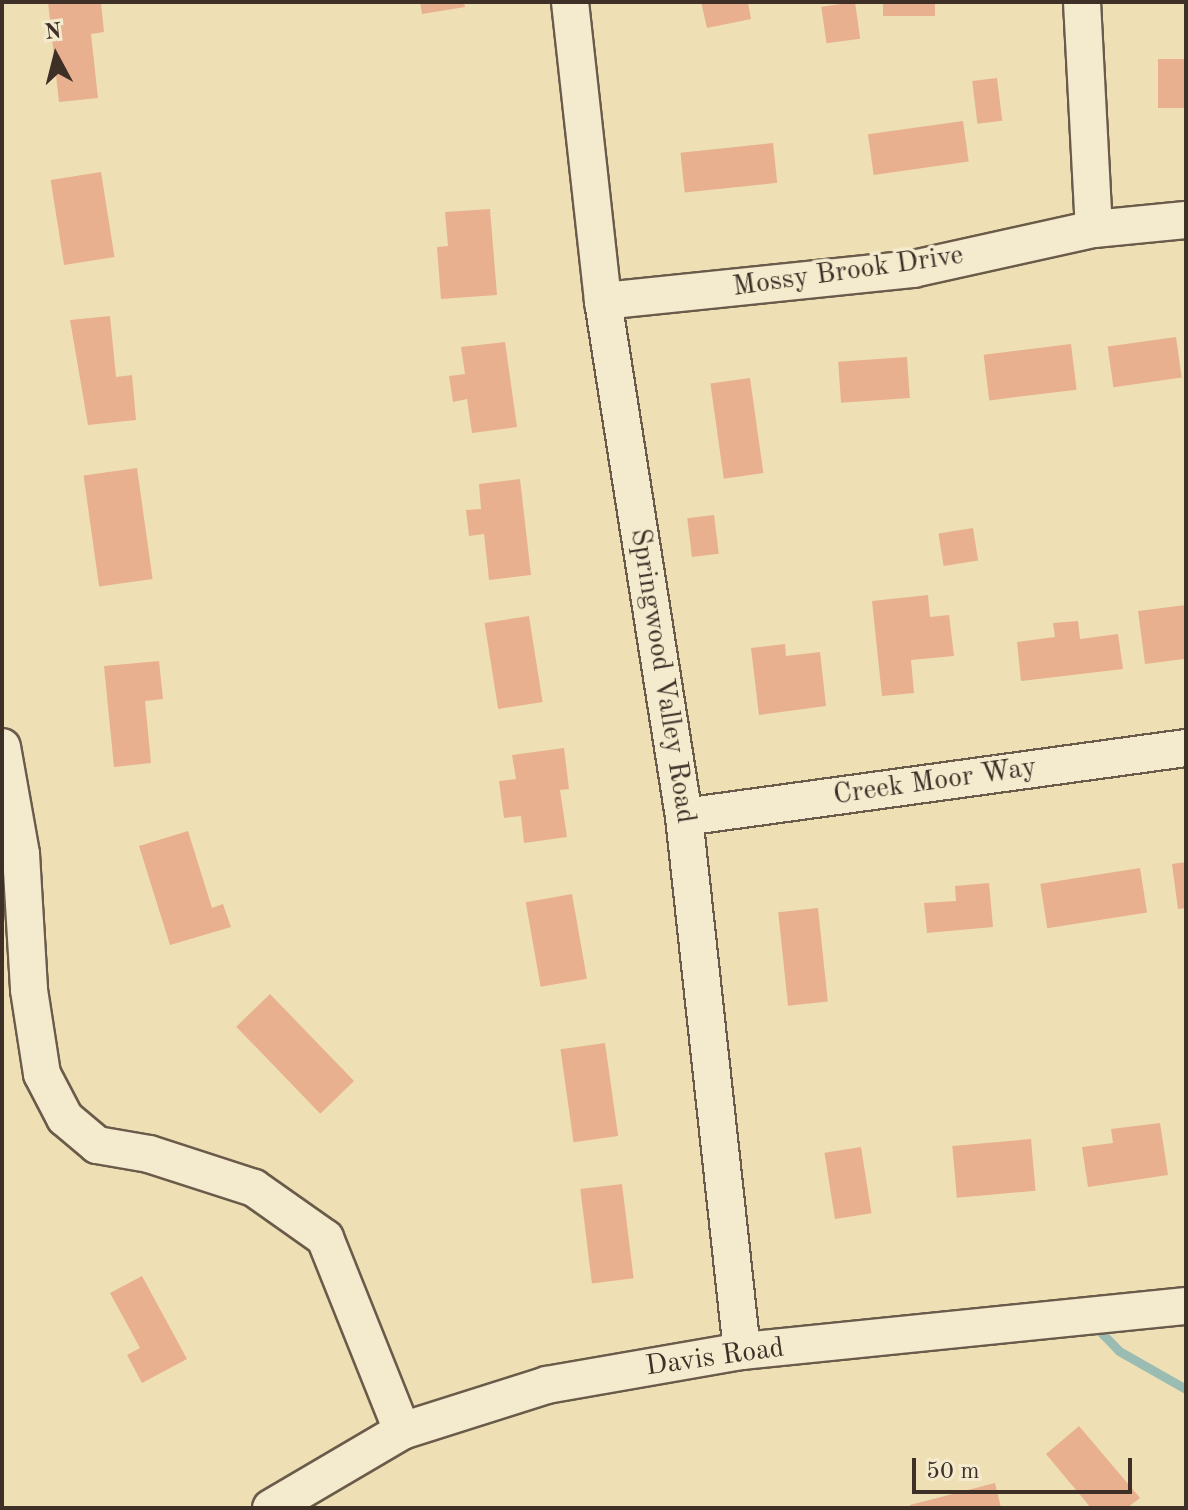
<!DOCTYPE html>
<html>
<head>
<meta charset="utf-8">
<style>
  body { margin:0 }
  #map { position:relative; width:1188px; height:1510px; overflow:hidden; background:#eee0b4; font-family:"Old Standard TT",serif }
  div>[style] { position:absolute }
  .stream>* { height:9px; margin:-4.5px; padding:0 4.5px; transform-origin:4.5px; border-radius:4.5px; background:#9abcb2 }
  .building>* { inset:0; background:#e8b08f; transform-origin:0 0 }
  .roads { filter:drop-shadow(2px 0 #6a5b4a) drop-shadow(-2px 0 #6a5b4a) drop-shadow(0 2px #6a5b4a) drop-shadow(0 -2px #6a5b4a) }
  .minor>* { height:36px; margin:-18px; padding:0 18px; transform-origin:18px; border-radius:18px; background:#f4ebce }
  span { translate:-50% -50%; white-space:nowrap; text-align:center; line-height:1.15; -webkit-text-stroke:7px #f4ebce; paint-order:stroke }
  .street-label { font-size:28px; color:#3e2f27 }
  .frame { position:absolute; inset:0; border:4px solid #3e2f27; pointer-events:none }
  .north { position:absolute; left:16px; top:16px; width:80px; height:80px; -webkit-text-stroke:6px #f4ebce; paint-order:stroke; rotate:353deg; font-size:22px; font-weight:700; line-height:32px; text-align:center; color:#3e2f27 }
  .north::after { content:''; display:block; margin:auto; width:28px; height:36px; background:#3e2f27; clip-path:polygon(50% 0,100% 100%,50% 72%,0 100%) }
  .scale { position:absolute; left:912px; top:1458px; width:220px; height:36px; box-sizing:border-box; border:4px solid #3e2f27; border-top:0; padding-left:10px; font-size:24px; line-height:28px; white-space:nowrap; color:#3e2f27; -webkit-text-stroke:6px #f4ebce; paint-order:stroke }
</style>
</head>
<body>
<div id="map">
  <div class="stream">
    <i style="left:1094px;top:1325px;width:36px;rotate:46deg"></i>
    <i style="left:1119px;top:1351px;width:77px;rotate:29.6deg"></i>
  </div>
  <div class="building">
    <i style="clip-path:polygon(48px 2px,101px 2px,104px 32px,91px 34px,98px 98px,59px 102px)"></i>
    <i style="clip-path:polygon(420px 2px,464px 2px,465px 7px,422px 14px)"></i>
    <i style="clip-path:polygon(701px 2px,748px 2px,751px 19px,707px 28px)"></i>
    <i style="left:855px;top:2px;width:37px;height:34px;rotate:82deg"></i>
    <i style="left:883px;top:2px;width:52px;height:14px"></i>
    <i style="left:1186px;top:59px;width:49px;height:28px;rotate:90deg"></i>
    <i style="left:997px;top:78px;width:43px;height:25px;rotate:83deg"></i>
    <i style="left:963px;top:121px;width:41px;height:96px;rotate:82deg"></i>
    <i style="left:773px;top:143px;width:40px;height:93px;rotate:84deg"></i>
    <i style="left:101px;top:172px;width:86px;height:51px;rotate:81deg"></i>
    <i style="clip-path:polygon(490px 209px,497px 295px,441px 299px,437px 247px,448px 246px,445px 212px)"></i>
    <i style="clip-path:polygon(110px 316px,116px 377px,132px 375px,136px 420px,88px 425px,70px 320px)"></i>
    <i style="left:1176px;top:337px;width:41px;height:69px;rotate:82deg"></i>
    <i style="clip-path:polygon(505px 342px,517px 427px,472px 433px,467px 399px,453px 402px,449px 376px,465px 374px,461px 347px)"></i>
    <i style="left:1071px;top:344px;width:46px;height:88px;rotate:83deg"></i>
    <i style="left:907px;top:357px;width:41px;height:69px;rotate:86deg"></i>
    <i style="left:750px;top:378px;width:96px;height:40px;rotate:82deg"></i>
    <i style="left:137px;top:468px;width:112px;height:54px;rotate:82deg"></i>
    <i style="clip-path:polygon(520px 479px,531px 575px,489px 580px,484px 534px,469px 536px,466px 510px,481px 509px,479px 484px)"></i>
    <i style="left:714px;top:515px;width:39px;height:27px;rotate:83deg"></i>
    <i style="left:973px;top:528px;width:33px;height:35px;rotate:81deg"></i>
    <i style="clip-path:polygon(928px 595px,930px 617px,949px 615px,954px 656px,911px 660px,914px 693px,882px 696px,872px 601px)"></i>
    <i style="clip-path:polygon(1186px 605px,1184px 659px,1145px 664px,1138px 611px)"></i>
    <i style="left:529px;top:616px;width:87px;height:45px;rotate:81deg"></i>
    <i style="clip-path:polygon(1078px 621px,1080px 639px,1118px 634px,1123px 669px,1021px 681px,1017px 642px,1055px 637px,1053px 623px)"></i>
    <i style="clip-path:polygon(785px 644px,786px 656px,820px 652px,826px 706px,759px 715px,751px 648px)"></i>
    <i style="clip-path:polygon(159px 661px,163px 699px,145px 701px,151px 763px,114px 767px,104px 666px)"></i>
    <i style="clip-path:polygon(564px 748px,569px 789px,560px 790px,567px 837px,524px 843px,521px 816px,504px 818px,499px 781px,516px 779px,512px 755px)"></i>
    <i style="clip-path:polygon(188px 831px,212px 908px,223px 904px,231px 927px,170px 945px,139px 846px)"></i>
    <i style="clip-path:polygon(1186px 862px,1186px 908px,1178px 909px,1172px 864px)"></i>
    <i style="left:1140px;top:868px;width:45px;height:101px;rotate:81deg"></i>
    <i style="clip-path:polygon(989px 883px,993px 927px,927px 933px,924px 903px,956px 901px,955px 886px)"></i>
    <i style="left:572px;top:894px;width:86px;height:47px;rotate:80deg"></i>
    <i style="left:818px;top:908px;width:94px;height:40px;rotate:84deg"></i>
    <i style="left:270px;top:994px;width:121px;height:47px;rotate:46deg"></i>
    <i style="left:605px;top:1043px;width:94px;height:45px;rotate:82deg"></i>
    <i style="clip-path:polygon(1160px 1123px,1168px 1175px,1088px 1187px,1082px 1147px,1113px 1143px,1111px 1129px)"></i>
    <i style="left:1031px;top:1139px;width:52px;height:79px;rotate:85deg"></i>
    <i style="left:861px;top:1147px;width:67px;height:37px;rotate:81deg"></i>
    <i style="left:622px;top:1184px;width:95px;height:42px;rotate:83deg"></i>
    <i style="clip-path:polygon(142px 1276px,187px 1359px,142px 1383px,127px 1355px,140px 1348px,110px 1293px)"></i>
    <i style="clip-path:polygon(1079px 1426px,1140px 1498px,1127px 1508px,1091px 1508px,1046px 1454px)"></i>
    <i style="clip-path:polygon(995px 1483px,1001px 1508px,911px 1508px,910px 1505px)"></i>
  </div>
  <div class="roads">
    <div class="minor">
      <i style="left:570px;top:2px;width:301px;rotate:83.7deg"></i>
      <i style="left:603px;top:301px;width:522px;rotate:81.08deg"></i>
      <i style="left:684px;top:817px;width:537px;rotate:83.8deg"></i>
      <i style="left:1082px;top:2px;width:227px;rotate:87deg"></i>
      <i style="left:603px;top:301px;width:312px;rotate:-5.9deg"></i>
      <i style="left:913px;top:269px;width:185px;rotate:-12.5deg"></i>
      <i style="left:1094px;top:229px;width:92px;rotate:-5.6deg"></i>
      <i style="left:2px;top:747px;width:109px;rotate:79.9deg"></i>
      <i style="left:21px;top:854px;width:136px;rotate:86.6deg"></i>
      <i style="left:29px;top:990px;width:85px;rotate:81.2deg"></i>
      <i style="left:42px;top:1074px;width:50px;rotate:62.4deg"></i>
      <i style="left:65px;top:1118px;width:42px;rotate:40.2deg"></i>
      <i style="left:97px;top:1145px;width:53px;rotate:9.8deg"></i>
      <i style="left:149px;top:1154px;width:110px;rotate:17.9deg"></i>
      <i style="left:254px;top:1188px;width:87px;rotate:35.2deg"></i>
      <i style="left:325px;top:1238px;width:208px;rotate:68.2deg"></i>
      <i style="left:684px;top:817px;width:507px;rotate:-7.83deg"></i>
      <i style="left:271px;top:1508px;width:152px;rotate:-30.4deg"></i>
      <i style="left:402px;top:1431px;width:152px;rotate:-17.6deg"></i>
      <i style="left:547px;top:1385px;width:198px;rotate:-9.9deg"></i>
      <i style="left:742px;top:1351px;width:446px;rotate:-5.8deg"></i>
    </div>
  </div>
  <div class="street-label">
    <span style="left:848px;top:272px;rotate:-8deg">Mossy Brook Drive</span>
    <span style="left:662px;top:676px;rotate:81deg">Springwood Valley Road</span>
    <span style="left:935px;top:782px;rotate:-8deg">Creek Moor Way</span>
    <span style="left:715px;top:1358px;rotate:-8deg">Davis Road</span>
  </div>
  <div class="frame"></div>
  <div class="north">N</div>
  <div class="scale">50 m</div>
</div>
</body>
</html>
